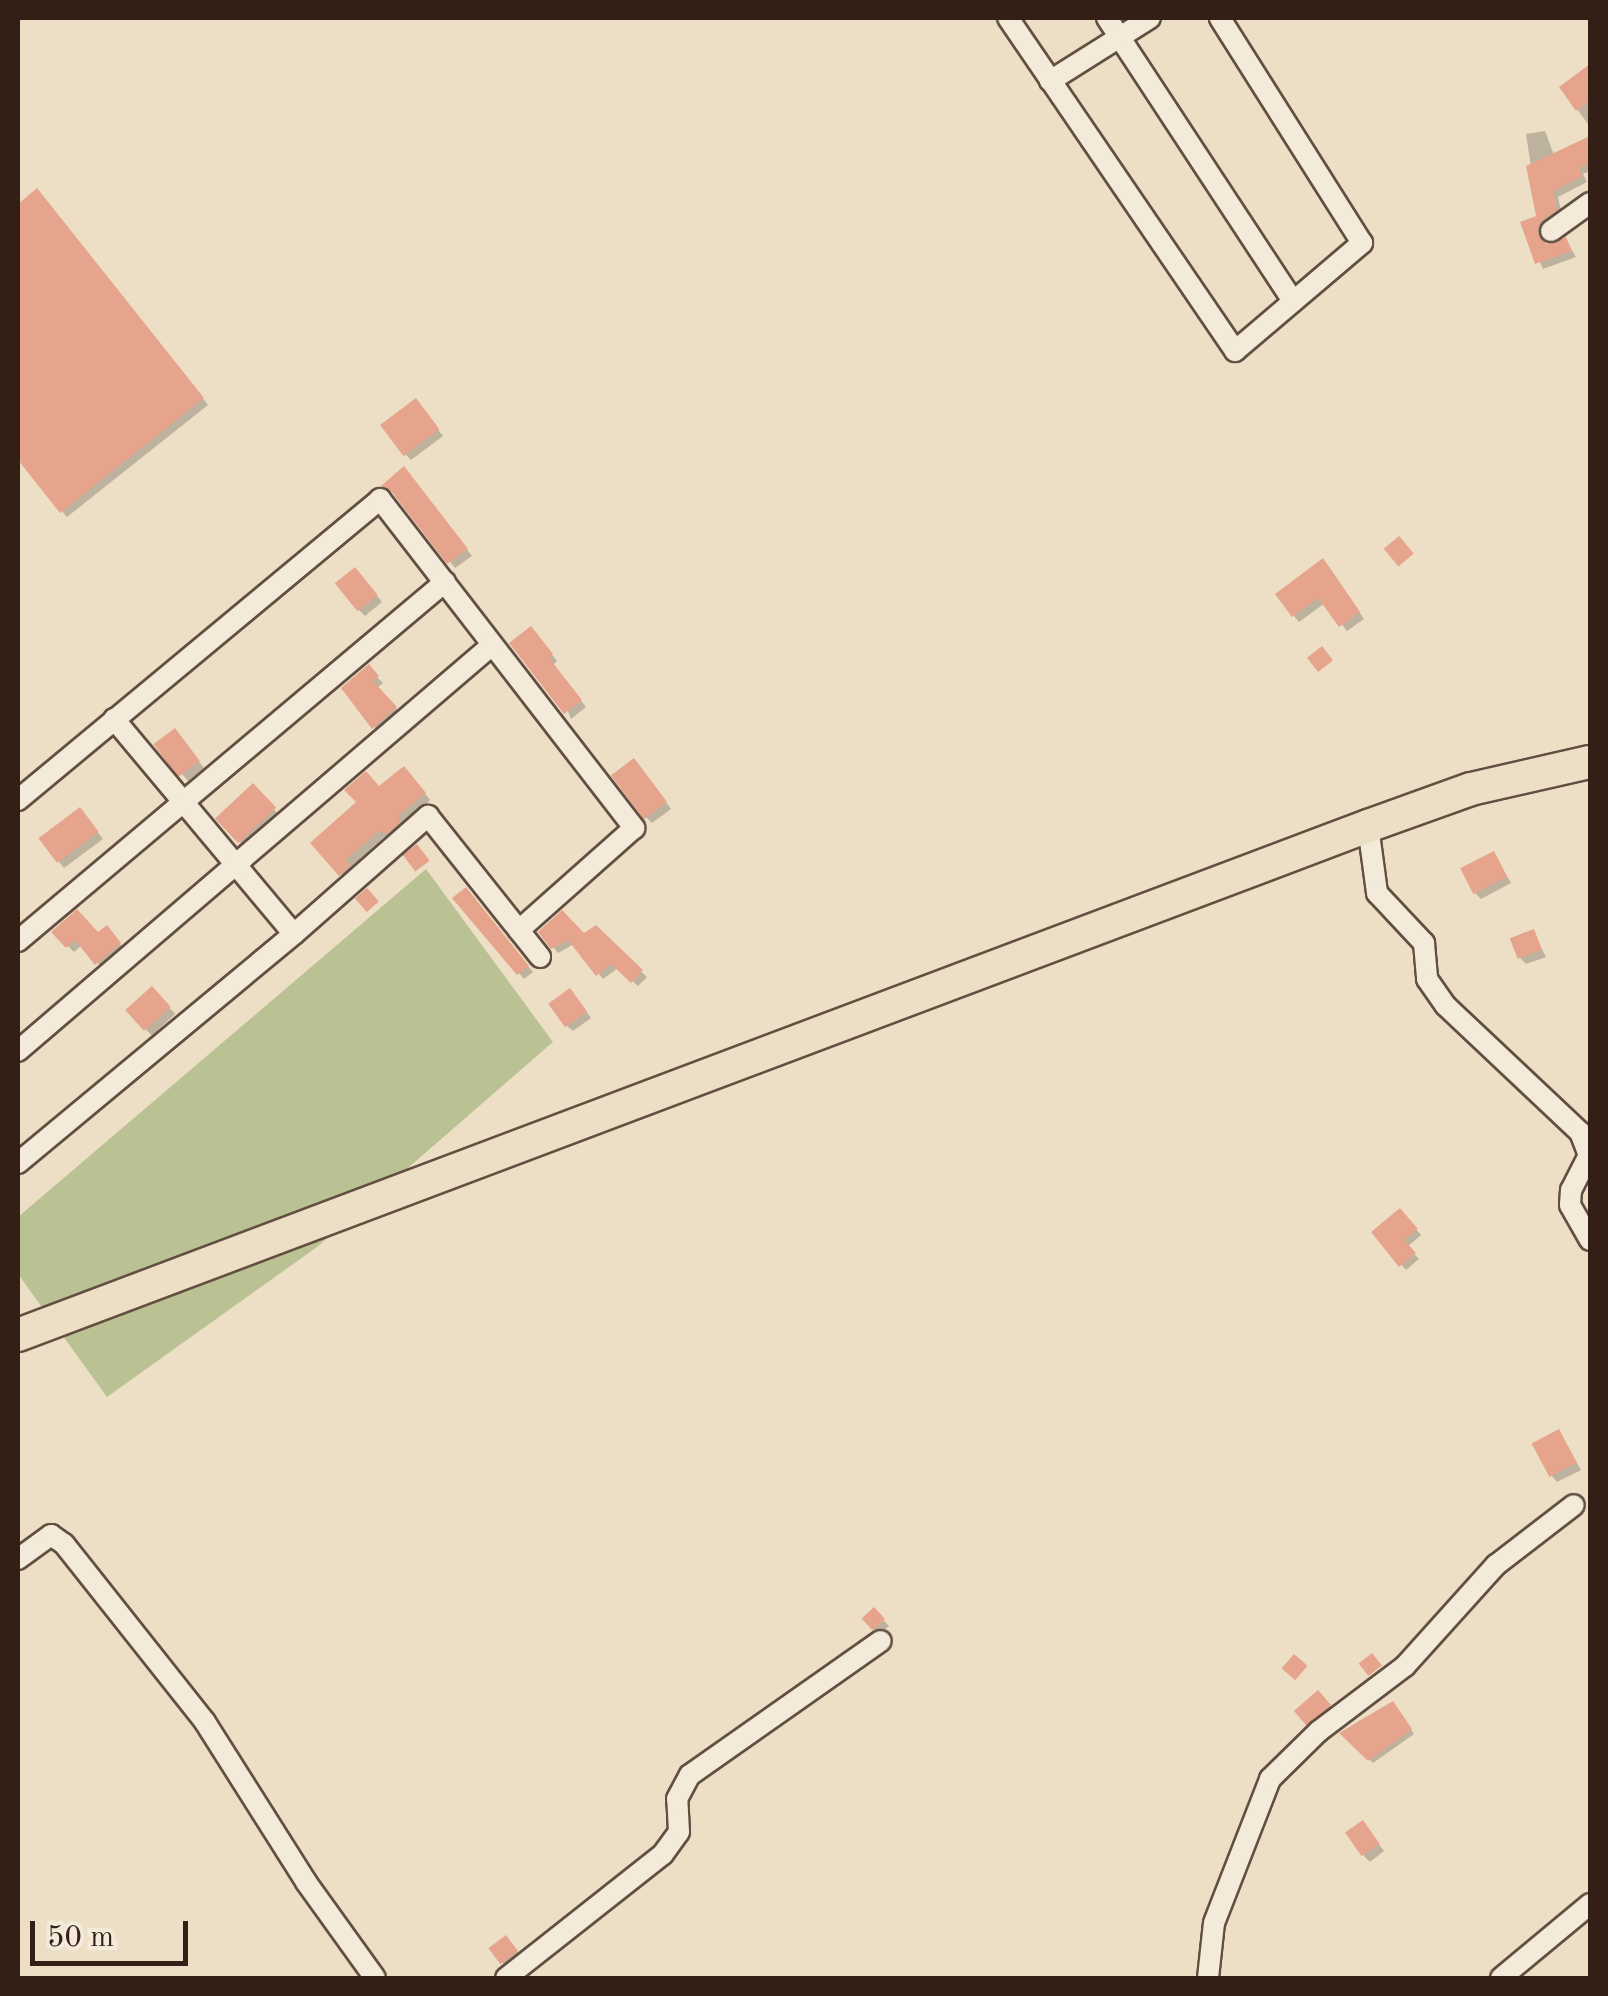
<!DOCTYPE html>
<html>
<head>
<meta charset="utf-8">
<style>
  body { margin:0 }
  #map { position:relative; width:1608px; height:1996px; overflow:hidden; background:#eddfc6; font-family:"Old Standard TT",serif }
  div>[style] { position:absolute }
  .green>* { inset:0; background:#bac193 }
  .shadow>* { inset:0; background:#0003; transform-origin:0 0 }
  .building>* { inset:0; background:#e6a48d; transform-origin:0 0 }
  .roads { filter:drop-shadow(2px 0 #624f42) drop-shadow(-2px 0 #624f42) drop-shadow(0 2px #624f42) drop-shadow(0 -2px #624f42) }
  .street>* { height:20px; margin:-10px; padding:0 10px; transform-origin:10px; border-radius:10px; background:#f3eada }
  .primary>* { height:32px; margin:-16px; padding:0 16px; transform-origin:16px; border-radius:16px; background:#eddfc6 }
  span { translate:-50% -50%; white-space:nowrap; text-align:center; line-height:1.15; -webkit-text-stroke:9px #f3eada; paint-order:stroke }
  .frame { position:absolute; inset:0; border:20px solid #341f16; pointer-events:none }
  .scale { position:absolute; left:30px; top:1921px; width:158px; height:45px; box-sizing:border-box; border:5px solid #341f16; border-top:0; padding-left:12px; font-size:30px; line-height:35px; white-space:nowrap; color:#341f16; -webkit-text-stroke:8px #f3eada; paint-order:stroke }
</style>
</head>
<body>
<div id="map">
  <div class="green">
    <i style="clip-path:polygon(426px 869px,553px 1042px,317px 1247px,107px 1397px,18px 1274px,18px 1217px)"></i>
  </div>
  <div class="shadow">
    <i style="clip-path:polygon(1589px 69px,1590px 71px,1590px 127px,1562px 88px)"></i>
    <i style="clip-path:polygon(1545px 131px,1554px 155px,1590px 139px,1590px 171px,1583px 174px,1587px 182px,1558px 197px,1562px 216px,1544px 231px,1542px 241px,1551px 248px,1566px 240px,1576px 257px,1543px 269px,1524px 224px,1539px 218px,1526px 134px)"></i>
    <i style="clip-path:polygon(37px 191px,208px 405px,67px 517px,18px 456px,18px 207px)"></i>
    <i style="clip-path:polygon(421px 408px,443px 436px,411px 460px,405px 454px)"></i>
    <i style="clip-path:polygon(409px 476px,472px 556px,455px 568px,397px 495px,385px 486px)"></i>
    <i style="clip-path:polygon(1329px 567px,1364px 619px,1347px 631px,1325px 603px,1299px 622px,1294px 616px)"></i>
    <i style="clip-path:polygon(361px 576px,382px 602px,365px 616px,359px 610px)"></i>
    <i style="clip-path:polygon(536px 635px,557px 661px,553px 665px,586px 707px,571px 719px)"></i>
    <i style="clip-path:polygon(368px 668px,383px 683px,377px 688px,401px 714px,380px 733px,357px 708px)"></i>
    <i style="clip-path:polygon(180px 737px,204px 768px,188px 781px,157px 745px)"></i>
    <i style="clip-path:polygon(640px 767px,671px 809px,652px 823px,646px 817px)"></i>
    <i style="clip-path:polygon(410px 775px,430px 800px,394px 839px,385px 836px,350px 868px,354px 873px,347px 880px,313px 843px,379px 789px)"></i>
    <i style="left:253px;top:787px;width:44px;height:47px;rotate:47deg"></i>
    <i style="clip-path:polygon(85px 816px,103px 839px,64px 868px,59px 862px)"></i>
    <i style="clip-path:polygon(1494px 854px,1511px 883px,1481px 899px,1475px 893px)"></i>
    <i style="clip-path:polygon(470px 896px,533px 972px,524px 979px,519px 973px)"></i>
    <i style="clip-path:polygon(562px 914px,584px 937px,596px 928px,647px 977px,638px 986px,618px 968px,603px 979px,574px 944px,558px 953px,553px 947px)"></i>
    <i style="clip-path:polygon(54px 932px,112px 934px,125px 950px,103px 969px,82px 945px,74px 952px)"></i>
    <i style="clip-path:polygon(1533px 932px,1546px 957px,1526px 964px,1520px 958px)"></i>
    <i style="left:152px;top:989px;width:34px;height:32px;rotate:47deg"></i>
    <i style="clip-path:polygon(576px 997px,591px 1018px,573px 1031px,567px 1026px)"></i>
    <i style="clip-path:polygon(1400px 1211px,1421px 1235px,1407px 1247px,1419px 1259px,1406px 1270px,1374px 1233px)"></i>
    <i style="clip-path:polygon(1559px 1432px,1581px 1470px,1557px 1482px,1552px 1476px)"></i>
    <i style="left:874px;top:1610px;width:22px;height:13px;rotate:47deg"></i>
    <i style="left:1318px;top:1694px;width:25px;height:26px;rotate:47deg"></i>
    <i style="clip-path:polygon(1396px 1708px,1414px 1734px,1373px 1763px,1343px 1733px,1360px 1720px,1364px 1724px)"></i>
    <i style="clip-path:polygon(1368px 1830px,1384px 1851px,1370px 1862px,1364px 1856px)"></i>
    <i style="clip-path:polygon(512px 1944px,522px 1958px,508px 1969px,491px 1949px)"></i>
  </div>
  <div class="building">
    <i style="clip-path:polygon(1590px 64px,1590px 100px,1576px 111px,1559px 87px)"></i>
    <i style="clip-path:polygon(1590px 136px,1590px 163px,1579px 168px,1583px 176px,1553px 191px,1557px 210px,1542px 220px,1537px 231px,1546px 244px,1566px 237px,1572px 251px,1535px 264px,1520px 222px,1536px 216px,1526px 166px)"></i>
    <i style="clip-path:polygon(37px 188px,204px 398px,60px 513px,18px 460px,18px 204px)"></i>
    <i style="left:416px;top:398px;width:39px;height:45px;rotate:53deg"></i>
    <i style="clip-path:polygon(404px 466px,468px 549px,447px 564px,391px 491px,381px 486px)"></i>
    <i style="left:1399px;top:536px;width:23px;height:20px;rotate:50deg"></i>
    <i style="clip-path:polygon(1323px 558px,1360px 612px,1339px 627px,1318px 598px,1292px 617px,1275px 594px)"></i>
    <i style="left:355px;top:567px;width:36px;height:26px;rotate:51deg"></i>
    <i style="clip-path:polygon(531px 626px,553px 654px,549px 658px,582px 700px,564px 714px,509px 643px)"></i>
    <i style="left:1322px;top:646px;width:18px;height:19px;rotate:52deg"></i>
    <i style="clip-path:polygon(369px 664px,379px 676px,373px 681px,397px 707px,372px 729px,341px 688px)"></i>
    <i style="left:175px;top:728px;width:41px;height:27px;rotate:53deg"></i>
    <i style="left:634px;top:758px;width:55px;height:29px;rotate:53deg"></i>
    <i style="clip-path:polygon(404px 766px,426px 793px,398px 816px,400px 823px,387px 834px,378px 831px,346px 860px,350px 866px,339px 876px,310px 843px,356px 802px,344px 790px,366px 771px,379px 786px)"></i>
    <i style="left:253px;top:783px;width:34px;height:52px;rotate:47deg"></i>
    <i style="left:80px;top:807px;width:31px;height:52px;rotate:53deg"></i>
    <i style="left:417px;top:844px;width:21px;height:18px;rotate:53deg"></i>
    <i style="left:1494px;top:851px;width:29px;height:38px;rotate:63deg"></i>
    <i style="clip-path:polygon(466px 887px,529px 966px,517px 975px,452px 898px)"></i>
    <i style="left:367px;top:888px;width:18px;height:16px;rotate:49deg"></i>
    <i style="clip-path:polygon(77px 909px,98px 932px,107px 925px,121px 943px,95px 965px,75px 940px,66px 948px,51px 932px)"></i>
    <i style="clip-path:polygon(562px 910px,584px 933px,596px 925px,643px 970px,631px 983px,611px 964px,596px 976px,568px 940px,551px 949px,538px 932px)"></i>
    <i style="left:1534px;top:929px;width:22px;height:26px;rotate:69deg"></i>
    <i style="left:152px;top:986px;width:28px;height:36px;rotate:48deg"></i>
    <i style="left:570px;top:988px;width:29px;height:27px;rotate:54deg"></i>
    <i style="clip-path:polygon(1400px 1208px,1418px 1229px,1404px 1240px,1416px 1253px,1399px 1267px,1371px 1232px)"></i>
    <i style="left:1559px;top:1429px;width:38px;height:31px;rotate:62deg"></i>
    <i style="left:874px;top:1607px;width:16px;height:17px;rotate:47deg"></i>
    <i style="left:1372px;top:1653px;width:16px;height:17px;rotate:52deg"></i>
    <i style="left:1294px;top:1654px;width:18px;height:19px;rotate:41deg"></i>
    <i style="left:1318px;top:1690px;width:20px;height:32px;rotate:49deg"></i>
    <i style="clip-path:polygon(1393px 1701px,1412px 1729px,1368px 1761px,1339px 1733px)"></i>
    <i style="left:1363px;top:1820px;width:29px;height:22px;rotate:55deg"></i>
    <i style="left:506px;top:1935px;width:20px;height:22px;rotate:53deg"></i>
  </div>
  <div class="roads">
    <div class="street">
      <i style="left:1008px;top:18px;width:403px;rotate:55.7deg"></i>
      <i style="left:1235px;top:351px;width:167px;rotate:-40.4deg"></i>
      <i style="left:1362px;top:243px;width:266px;rotate:-122.3deg"></i>
      <i style="left:1107px;top:18px;width:339px;rotate:56.7deg"></i>
      <i style="left:1050px;top:81px;width:118px;rotate:-32.2deg"></i>
      <i style="left:1551px;top:231px;width:48px;rotate:-35.7deg"></i>
      <i style="left:114px;top:719px;width:280px;rotate:50.1deg"></i>
      <i style="left:18px;top:800px;width:471px;rotate:-39.7deg"></i>
      <i style="left:380px;top:499px;width:416px;rotate:52.3deg"></i>
      <i style="left:634px;top:828px;width:154px;rotate:138.4deg"></i>
      <i style="left:1368px;top:826px;width:68px;rotate:82.3deg"></i>
      <i style="left:1377px;top:893px;width:69px;rotate:46.8deg"></i>
      <i style="left:1424px;top:943px;width:36px;rotate:85deg"></i>
      <i style="left:1427px;top:979px;width:32px;rotate:55deg"></i>
      <i style="left:1445px;top:1005px;width:185px;rotate:43.3deg"></i>
      <i style="left:1580px;top:1132px;width:25px;rotate:69deg"></i>
      <i style="left:1589px;top:1155px;width:39px;rotate:117deg"></i>
      <i style="left:1571px;top:1190px;width:15px;rotate:94deg"></i>
      <i style="left:1570px;top:1205px;width:40px;rotate:60.3deg"></i>
      <i style="left:18px;top:941px;width:558px;rotate:-40.06deg"></i>
      <i style="left:18px;top:1051px;width:624px;rotate:-40.58deg"></i>
      <i style="left:18px;top:1163px;width:359px;rotate:-39.7deg"></i>
      <i style="left:294px;top:934px;width:179px;rotate:-41.4deg"></i>
      <i style="left:428px;top:816px;width:180px;rotate:51.5deg"></i>
      <i style="left:18px;top:1559px;width:41px;rotate:-36deg"></i>
      <i style="left:51px;top:1535px;width:16px;rotate:35deg"></i>
      <i style="left:64px;top:1544px;width:227px;rotate:51.6deg"></i>
      <i style="left:205px;top:1722px;width:189px;rotate:57.7deg"></i>
      <i style="left:306px;top:1882px;width:118px;rotate:54.3deg"></i>
      <i style="left:506px;top:1978px;width:200px;rotate:-38.3deg"></i>
      <i style="left:663px;top:1854px;width:27px;rotate:-54deg"></i>
      <i style="left:679px;top:1832px;width:33px;rotate:-93deg"></i>
      <i style="left:677px;top:1799px;width:27px;rotate:-62deg"></i>
      <i style="left:690px;top:1775px;width:233px;rotate:-35.1deg"></i>
      <i style="left:1208px;top:1978px;width:55px;rotate:-83.8deg"></i>
      <i style="left:1214px;top:1923px;width:155px;rotate:-68.7deg"></i>
      <i style="left:1270px;top:1779px;width:69px;rotate:-44.4deg"></i>
      <i style="left:1319px;top:1731px;width:108px;rotate:-37.1deg"></i>
      <i style="left:1405px;top:1666px;width:136px;rotate:-48deg"></i>
      <i style="left:1496px;top:1565px;width:98px;rotate:-37.6deg"></i>
      <i style="left:1501px;top:1978px;width:116px;rotate:-39.7deg"></i>
    </div>
    <div class="primary">
      <i style="left:18px;top:1335px;width:1443px;rotate:-20.66deg"></i>
      <i style="left:1368px;top:826px;width:109px;rotate:-19.8deg"></i>
      <i style="left:1471px;top:789px;width:122px;rotate:-12.8deg"></i>
    </div>
  </div>
  <div class="frame"></div>
  <div class="scale">50 m</div>
</div>
</body>
</html>
